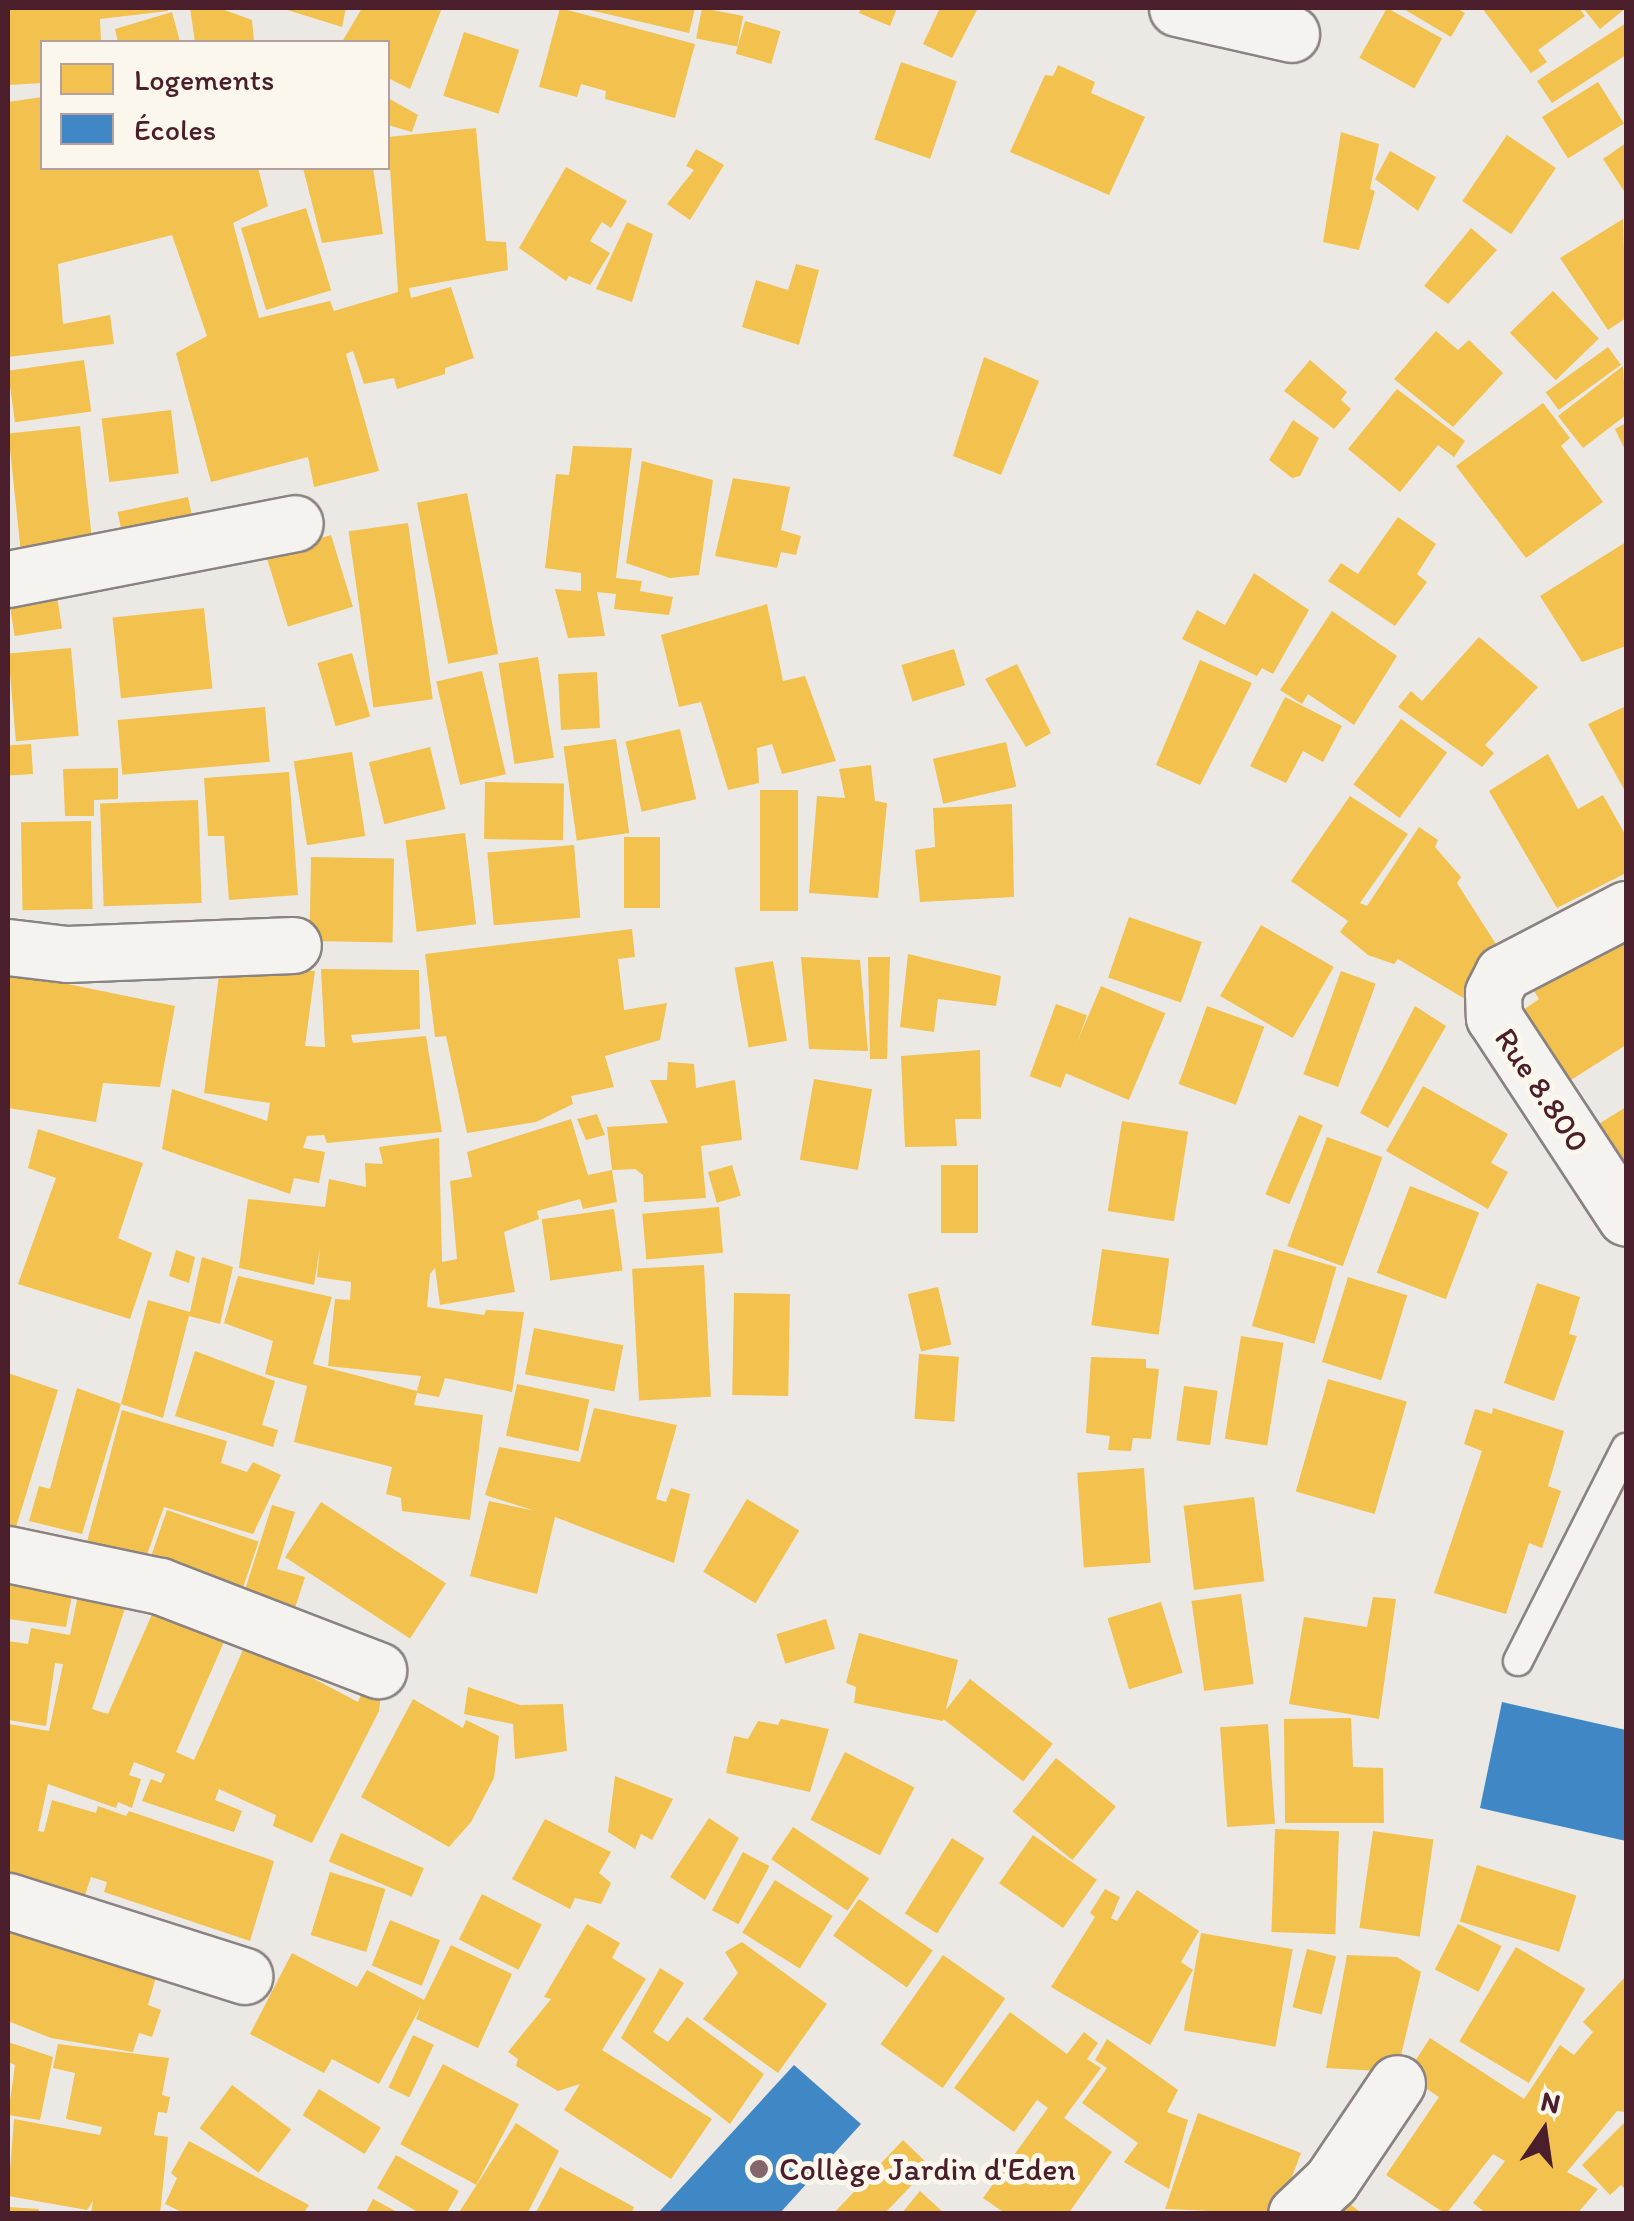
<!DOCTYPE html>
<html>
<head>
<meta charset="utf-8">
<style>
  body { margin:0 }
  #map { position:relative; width:1634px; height:2221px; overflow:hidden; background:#ece9e4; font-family:Itim,sans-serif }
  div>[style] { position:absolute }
  .homes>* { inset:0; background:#f2c14e; transform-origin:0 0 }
  .schools>* { inset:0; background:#3f88c5 }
  .roads { filter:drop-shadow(2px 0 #8b8282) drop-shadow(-2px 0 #8b8282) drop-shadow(0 2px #8b8282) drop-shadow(0 -2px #8b8282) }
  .service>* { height:28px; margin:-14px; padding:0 14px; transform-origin:14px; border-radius:14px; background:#f4f3ef }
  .minor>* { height:55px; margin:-27.5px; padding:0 27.5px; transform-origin:27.5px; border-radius:27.5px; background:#f4f3ef }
  .dots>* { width:28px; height:28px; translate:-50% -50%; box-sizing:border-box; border:5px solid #fbf7ec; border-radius:50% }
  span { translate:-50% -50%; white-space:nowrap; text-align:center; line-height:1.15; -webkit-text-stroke:10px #fbf7ec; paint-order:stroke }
  .street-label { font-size:32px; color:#4a1f2b }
  .poi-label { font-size:32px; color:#4a1f2b }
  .left { translate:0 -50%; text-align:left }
  .frame { position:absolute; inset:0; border:10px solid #4a1f2b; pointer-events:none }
  .legend { position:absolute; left:40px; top:40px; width:350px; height:130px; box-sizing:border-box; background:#fbf7ec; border:2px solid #b4a19f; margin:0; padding:12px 18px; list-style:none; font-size:30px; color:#4a1f2b }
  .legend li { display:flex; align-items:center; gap:20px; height:50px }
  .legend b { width:50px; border:2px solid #b4a19f }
  .north { position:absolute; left:1494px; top:2081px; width:100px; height:100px; -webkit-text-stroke:8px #fbf7ec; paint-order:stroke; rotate:13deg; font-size:28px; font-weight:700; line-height:40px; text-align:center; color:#4a1f2b }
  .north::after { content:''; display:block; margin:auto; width:35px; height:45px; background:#4a1f2b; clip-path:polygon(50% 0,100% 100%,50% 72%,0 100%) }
</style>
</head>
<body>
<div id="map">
  <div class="homes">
    <i style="clip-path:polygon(8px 8px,167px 8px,168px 11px,100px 19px,101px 42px,42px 42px,42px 83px,8px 85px)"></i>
    <i style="clip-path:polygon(190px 8px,219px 8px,252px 20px,254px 42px,195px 42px)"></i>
    <i style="clip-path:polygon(281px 8px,346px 8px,342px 27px)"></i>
    <i style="clip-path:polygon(362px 8px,442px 8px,410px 89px,388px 78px,388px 42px,342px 42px)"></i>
    <i style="clip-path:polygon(560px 8px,695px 44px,675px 118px,605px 99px,606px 91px,581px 84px,577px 97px,539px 87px)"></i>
    <i style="clip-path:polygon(581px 8px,695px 8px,689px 33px)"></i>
    <i style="left:702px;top:8px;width:42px;height:31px;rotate:11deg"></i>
    <i style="clip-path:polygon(861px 8px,897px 8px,890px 26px,859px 13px)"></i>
    <i style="clip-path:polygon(940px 8px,978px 8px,952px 58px,923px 44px)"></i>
    <i style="left:1387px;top:8px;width:63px;height:57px;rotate:29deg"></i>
    <i style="clip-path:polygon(1402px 8px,1456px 8px,1465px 13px,1451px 37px)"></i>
    <i style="clip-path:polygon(1482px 8px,1579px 8px,1585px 16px,1538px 50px,1547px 62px,1531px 73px)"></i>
    <i style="clip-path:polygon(1583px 8px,1626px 8px,1600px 29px)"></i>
    <i style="clip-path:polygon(172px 12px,180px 42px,118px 42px,115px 29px)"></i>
    <i style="left:745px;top:21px;width:37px;height:34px;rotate:16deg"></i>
    <i style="clip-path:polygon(1626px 23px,1626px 55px,1552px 103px,1537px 81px)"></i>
    <i style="left:464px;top:32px;width:58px;height:67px;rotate:18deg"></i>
    <i style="left:901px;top:62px;width:59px;height:82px;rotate:19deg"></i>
    <i style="clip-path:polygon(1058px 65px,1095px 82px,1091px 93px,1145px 117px,1109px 195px,1010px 152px,1045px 75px,1053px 76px)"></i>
    <i style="left:1598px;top:82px;width:49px;height:66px;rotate:58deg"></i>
    <i style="clip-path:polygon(42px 97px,42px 168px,258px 168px,268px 206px,233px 223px,259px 318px,330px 301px,334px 311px,398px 292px,388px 137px,476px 128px,486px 241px,506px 242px,508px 270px,409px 288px,411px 298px,451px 287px,474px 358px,445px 368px,445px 374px,397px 389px,394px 378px,364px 384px,353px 351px,346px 354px,379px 471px,314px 487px,308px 457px,211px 482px,176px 353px,207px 336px,172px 235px,58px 264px,63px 324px,110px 315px,114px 344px,8px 357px,8px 102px)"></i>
    <i style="clip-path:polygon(388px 98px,418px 115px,412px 132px,388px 125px)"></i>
    <i style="clip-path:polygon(1341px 132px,1379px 144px,1370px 189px,1375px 191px,1359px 250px,1323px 242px)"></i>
    <i style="left:1507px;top:135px;width:59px;height:80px;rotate:34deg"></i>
    <i style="clip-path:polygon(1626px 143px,1626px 194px,1603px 159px)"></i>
    <i style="clip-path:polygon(696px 149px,724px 165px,690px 220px,667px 204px,694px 170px,686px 166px)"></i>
    <i style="clip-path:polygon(1390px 151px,1436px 177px,1418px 211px,1375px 179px)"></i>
    <i style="clip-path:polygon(566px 167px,627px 201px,611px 228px,602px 222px,590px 241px,610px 253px,590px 285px,569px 276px,566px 281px,519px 248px)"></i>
    <i style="clip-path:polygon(303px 168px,373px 168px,383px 234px,322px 243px)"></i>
    <i style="left:306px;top:208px;width:86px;height:68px;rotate:73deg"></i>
    <i style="clip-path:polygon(1623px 219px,1626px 318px,1608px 330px,1560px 258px)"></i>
    <i style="clip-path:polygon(627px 222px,653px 234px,632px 302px,596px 289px)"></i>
    <i style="clip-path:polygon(1471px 228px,1497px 250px,1448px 304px,1424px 286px)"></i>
    <i style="clip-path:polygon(796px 264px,819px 270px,799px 345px,742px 327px,756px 280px,788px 290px)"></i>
    <i style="left:1553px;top:291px;width:66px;height:60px;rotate:46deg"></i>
    <i style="clip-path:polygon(1436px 331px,1458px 350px,1469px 340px,1503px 373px,1453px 427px,1394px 379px)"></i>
    <i style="left:1608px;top:347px;width:22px;height:77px;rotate:54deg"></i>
    <i style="clip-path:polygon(984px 357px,1039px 381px,1001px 475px,953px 456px)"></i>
    <i style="left:84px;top:360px;width:52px;height:77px;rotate:82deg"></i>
    <i style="clip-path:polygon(1310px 360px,1347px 392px,1341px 400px,1351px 409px,1334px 429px,1284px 391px)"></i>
    <i style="clip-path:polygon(1623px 366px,1626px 415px,1583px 448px,1558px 416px)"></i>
    <i style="clip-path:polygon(1397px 389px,1465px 441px,1454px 457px,1438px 445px,1400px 492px,1348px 449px)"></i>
    <i style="clip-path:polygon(1543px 403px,1570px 438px,1561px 446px,1603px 502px,1526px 558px,1456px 466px)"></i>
    <i style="left:171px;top:410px;width:64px;height:70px;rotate:83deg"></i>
    <i style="clip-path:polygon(1293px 420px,1319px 438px,1300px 476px,1292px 478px,1269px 460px)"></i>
    <i style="clip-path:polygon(1626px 423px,1626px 452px,1615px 429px)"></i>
    <i style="left:80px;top:426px;width:116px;height:72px;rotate:84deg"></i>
    <i style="clip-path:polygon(573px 446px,632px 448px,616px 578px,642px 581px,640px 591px,673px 597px,669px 615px,614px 609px,616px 594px,597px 592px,605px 636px,568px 638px,555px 589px,581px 591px,581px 573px,545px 568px,556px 474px,569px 475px)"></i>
    <i style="clip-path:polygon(642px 461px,713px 480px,699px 575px,670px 578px,626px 563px)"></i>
    <i style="clip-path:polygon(733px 478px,790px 487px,781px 530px,801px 536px,796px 555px,781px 552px,777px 568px,715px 556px)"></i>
    <i style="left:467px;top:493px;width:164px;height:51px;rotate:79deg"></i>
    <i style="left:188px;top:497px;width:30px;height:72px;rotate:78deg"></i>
    <i style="clip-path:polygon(1398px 517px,1436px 544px,1417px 574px,1427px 582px,1395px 626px,1328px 581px,1341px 563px,1358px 574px)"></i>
    <i style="left:408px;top:523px;width:178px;height:60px;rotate:82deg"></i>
    <i style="left:331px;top:535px;width:75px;height:68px;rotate:73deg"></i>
    <i style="clip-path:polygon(1626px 542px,1626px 646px,1582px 662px,1540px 596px)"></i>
    <i style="clip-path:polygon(1254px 573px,1309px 610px,1273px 674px,1262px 668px,1257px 676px,1182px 639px,1197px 610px,1225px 625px)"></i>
    <i style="left:55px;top:584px;width:45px;height:48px;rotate:81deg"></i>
    <i style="clip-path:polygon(767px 604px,783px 681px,805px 676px,836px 761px,782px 774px,772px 744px,757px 748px,759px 783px,728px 790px,701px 702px,679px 707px,661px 635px)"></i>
    <i style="left:204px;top:608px;width:81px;height:92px;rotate:84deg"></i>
    <i style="clip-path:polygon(1332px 611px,1397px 656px,1354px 725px,1308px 694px,1302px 704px,1280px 690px)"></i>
    <i style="clip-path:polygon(1479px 637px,1538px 687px,1485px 745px,1494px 753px,1482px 767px,1398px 707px,1411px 691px,1422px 701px)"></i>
    <i style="left:71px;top:648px;width:88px;height:63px;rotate:85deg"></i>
    <i style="left:954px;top:649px;width:38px;height:55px;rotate:73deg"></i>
    <i style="left:352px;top:653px;width:66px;height:36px;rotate:74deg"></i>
    <i style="left:538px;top:657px;width:102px;height:40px;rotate:81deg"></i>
    <i style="clip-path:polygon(1200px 660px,1252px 683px,1200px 785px,1156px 765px)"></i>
    <i style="clip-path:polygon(1017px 664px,1051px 733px,1026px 747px,985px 679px)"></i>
    <i style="left:482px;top:671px;width:106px;height:47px;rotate:77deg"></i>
    <i style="left:597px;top:672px;width:56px;height:39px;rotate:87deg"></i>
    <i style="clip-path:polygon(1285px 697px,1342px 726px,1323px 762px,1303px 751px,1286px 783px,1250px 766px)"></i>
    <i style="clip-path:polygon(1626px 706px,1626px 793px,1588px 724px)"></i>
    <i style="left:265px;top:707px;width:55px;height:148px;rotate:85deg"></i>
    <i style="left:1401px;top:719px;width:57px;height:81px;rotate:36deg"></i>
    <i style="left:680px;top:729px;width:72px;height:56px;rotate:77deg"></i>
    <i style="left:616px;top:739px;width:95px;height:53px;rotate:82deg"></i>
    <i style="left:1006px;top:742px;width:46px;height:75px;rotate:77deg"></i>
    <i style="left:31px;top:744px;width:30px;height:23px;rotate:86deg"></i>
    <i style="left:430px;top:747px;width:64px;height:63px;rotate:76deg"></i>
    <i style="left:352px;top:752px;width:85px;height:59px;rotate:81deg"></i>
    <i style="clip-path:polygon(1548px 754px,1578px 809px,1603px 795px,1626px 836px,1626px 873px,1557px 908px,1489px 791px)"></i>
    <i style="clip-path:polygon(871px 765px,875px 801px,887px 803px,878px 898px,809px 893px,817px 796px,845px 798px,839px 769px)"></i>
    <i style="clip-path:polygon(118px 768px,118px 799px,94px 800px,94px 816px,65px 816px,63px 769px)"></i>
    <i style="clip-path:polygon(289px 772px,298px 895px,229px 900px,224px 836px,208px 836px,204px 778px)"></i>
    <i style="left:485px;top:782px;width:79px;height:57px;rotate:1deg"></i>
    <i style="left:760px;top:790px;width:38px;height:121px"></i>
    <i style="clip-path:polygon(1350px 796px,1408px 834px,1360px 903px,1367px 906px,1419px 827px,1438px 840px,1435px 847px,1461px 877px,1457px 883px,1501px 952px,1465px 999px,1398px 959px,1394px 964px,1368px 955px,1340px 932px,1348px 921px,1291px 881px)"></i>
    <i style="left:198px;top:800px;width:103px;height:98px;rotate:88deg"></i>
    <i style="clip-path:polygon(1012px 804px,1014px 897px,920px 902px,915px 850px,935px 847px,933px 808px)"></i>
    <i style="left:91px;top:821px;width:88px;height:70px;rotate:89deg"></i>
    <i style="left:465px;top:833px;width:92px;height:60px;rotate:83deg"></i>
    <i style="left:624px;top:837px;width:36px;height:71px"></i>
    <i style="left:574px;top:845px;width:73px;height:87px;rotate:85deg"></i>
    <i style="left:311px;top:857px;width:83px;height:84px;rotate:1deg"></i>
    <i style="left:1129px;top:917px;width:77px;height:64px;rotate:19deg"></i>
    <i style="left:1261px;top:925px;width:84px;height:82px;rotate:30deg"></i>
    <i style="clip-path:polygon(1626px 927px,1626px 1045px,1560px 1087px,1513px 1017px,1539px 999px,1522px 972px)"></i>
    <i style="clip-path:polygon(632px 929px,635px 957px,618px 959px,624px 1010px,667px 1003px,660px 1040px,605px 1056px,614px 1087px,571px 1096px,573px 1104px,536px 1122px,467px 1133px,446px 1036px,435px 1037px,425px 954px)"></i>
    <i style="clip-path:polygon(908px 954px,1001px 976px,996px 1006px,938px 999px,934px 1032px,900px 1027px)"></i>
    <i style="clip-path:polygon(801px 957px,860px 960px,868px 1051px,809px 1049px)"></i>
    <i style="clip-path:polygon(868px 957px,890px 957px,887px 1059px,870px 1059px)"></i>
    <i style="left:773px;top:961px;width:81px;height:39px;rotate:80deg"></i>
    <i style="clip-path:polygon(220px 967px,315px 971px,305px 1046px,325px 1047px,321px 969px,419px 970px,420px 1029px,351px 1035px,353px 1043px,426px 1036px,442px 1132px,327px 1143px,324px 1135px,307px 1136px,303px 1148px,325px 1152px,319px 1183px,294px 1178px,290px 1194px,162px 1149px,172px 1089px,267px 1121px,270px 1103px,204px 1093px)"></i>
    <i style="left:1341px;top:971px;width:37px;height:110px;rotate:20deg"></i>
    <i style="clip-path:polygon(9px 972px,175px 1006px,160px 1087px,103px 1083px,96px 1122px,8px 1108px)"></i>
    <i style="left:1101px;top:986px;width:70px;height:94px;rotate:23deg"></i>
    <i style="left:1056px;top:1004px;width:33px;height:77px;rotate:20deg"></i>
    <i style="left:1207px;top:1006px;width:61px;height:83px;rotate:20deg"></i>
    <i style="clip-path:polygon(1415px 1006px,1446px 1026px,1388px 1128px,1360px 1113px)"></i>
    <i style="clip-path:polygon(980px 1050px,981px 1119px,955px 1119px,957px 1146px,905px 1147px,901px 1056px)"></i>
    <i style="clip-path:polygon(668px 1062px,694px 1064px,696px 1088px,735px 1080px,742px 1140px,701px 1146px,706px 1198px,644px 1202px,643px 1175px,635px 1169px,612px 1170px,607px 1127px,668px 1123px,650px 1080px,667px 1080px)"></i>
    <i style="left:814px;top:1079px;width:59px;height:82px;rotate:10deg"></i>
    <i style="clip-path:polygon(1423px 1086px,1508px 1134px,1491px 1163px,1508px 1172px,1488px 1209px,1386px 1151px)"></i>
    <i style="clip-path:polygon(1626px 1107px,1626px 1165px,1616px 1172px,1589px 1130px)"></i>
    <i style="clip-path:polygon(597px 1114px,605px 1135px,586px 1140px,577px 1119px)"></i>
    <i style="left:1299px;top:1115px;width:26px;height:86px;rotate:23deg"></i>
    <i style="clip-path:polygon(571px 1119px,588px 1175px,612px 1170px,617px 1202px,583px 1209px,580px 1199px,537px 1211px,539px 1219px,504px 1232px,515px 1292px,440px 1305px,435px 1268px,430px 1274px,427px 1307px,484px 1315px,486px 1310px,524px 1312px,512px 1392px,445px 1378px,439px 1397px,417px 1393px,414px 1405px,483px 1415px,470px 1520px,402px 1511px,401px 1498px,386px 1494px,392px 1467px,294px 1442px,307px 1386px,265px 1374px,273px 1341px,224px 1323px,238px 1276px,332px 1297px,313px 1364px,417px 1391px,421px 1376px,328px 1366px,335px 1299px,350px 1300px,351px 1282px,317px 1277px,320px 1247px,314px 1285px,239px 1268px,248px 1199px,325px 1207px,329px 1179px,366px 1187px,365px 1163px,383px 1164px,379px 1147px,439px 1138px,442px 1262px,457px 1259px,450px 1181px,472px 1177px,467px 1152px)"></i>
    <i style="left:1122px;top:1121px;width:67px;height:91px;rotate:9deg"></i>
    <i style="clip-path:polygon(38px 1129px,143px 1163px,118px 1238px,152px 1253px,130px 1319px,18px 1284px,56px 1178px,28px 1168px)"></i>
    <i style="left:1327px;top:1137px;width:59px;height:116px;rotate:20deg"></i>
    <i style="left:732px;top:1165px;width:32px;height:25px;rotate:74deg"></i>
    <i style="left:941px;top:1165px;width:37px;height:68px"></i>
    <i style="left:1410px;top:1186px;width:74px;height:93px;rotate:21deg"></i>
    <i style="left:719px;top:1207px;width:46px;height:77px;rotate:85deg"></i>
    <i style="left:614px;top:1209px;width:62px;height:73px;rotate:82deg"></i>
    <i style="left:1102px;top:1249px;width:68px;height:77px;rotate:8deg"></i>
    <i style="left:1274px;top:1249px;width:65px;height:80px;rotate:16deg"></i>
    <i style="clip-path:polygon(176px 1250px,195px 1257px,189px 1283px,169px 1276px)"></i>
    <i style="clip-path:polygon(202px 1257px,233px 1267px,220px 1324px,189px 1316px,163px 1418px,121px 1404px,148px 1300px,190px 1312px)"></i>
    <i style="left:704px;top:1265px;width:132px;height:72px;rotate:87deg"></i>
    <i style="left:1348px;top:1277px;width:62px;height:89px;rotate:17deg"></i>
    <i style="clip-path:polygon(1537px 1283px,1580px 1297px,1569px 1334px,1577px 1336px,1554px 1401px,1504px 1383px)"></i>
    <i style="left:938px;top:1287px;width:59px;height:31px;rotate:77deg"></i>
    <i style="left:734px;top:1293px;width:56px;height:102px;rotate:1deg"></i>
    <i style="left:534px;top:1328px;width:91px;height:47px;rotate:11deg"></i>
    <i style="left:1241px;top:1336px;width:43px;height:104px;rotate:9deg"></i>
    <i style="clip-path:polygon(195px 1351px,275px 1381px,262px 1425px,278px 1430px,273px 1447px,175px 1416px)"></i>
    <i style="left:919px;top:1354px;width:40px;height:65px;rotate:4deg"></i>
    <i style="clip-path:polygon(1091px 1357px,1146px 1359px,1146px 1368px,1159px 1369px,1151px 1439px,1133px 1438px,1131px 1451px,1108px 1450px,1110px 1436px,1086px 1433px)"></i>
    <i style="clip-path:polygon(8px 1373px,58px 1390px,13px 1537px,8px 1536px)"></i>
    <i style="left:1328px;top:1379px;width:82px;height:117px;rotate:16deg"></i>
    <i style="left:517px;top:1384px;width:74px;height:53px;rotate:12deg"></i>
    <i style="left:1184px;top:1386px;width:34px;height:55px;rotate:8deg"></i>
    <i style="clip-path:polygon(77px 1388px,121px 1404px,82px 1534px,29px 1521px,39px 1486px,50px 1489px)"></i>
    <i style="clip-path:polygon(594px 1408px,677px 1425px,656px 1499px,666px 1502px,671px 1488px,690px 1494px,674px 1563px,555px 1517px,537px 1594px,470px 1576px,489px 1501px,535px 1511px,485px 1495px,499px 1447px,580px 1462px)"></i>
    <i style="clip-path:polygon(1493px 1408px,1564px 1431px,1548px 1486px,1561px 1491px,1542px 1548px,1529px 1543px,1506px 1614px,1434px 1593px,1482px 1451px,1464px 1444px,1475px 1409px,1492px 1414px)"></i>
    <i style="clip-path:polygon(122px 1410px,227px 1441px,221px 1463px,247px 1472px,253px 1462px,281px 1475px,253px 1534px,164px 1507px,145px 1560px,87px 1542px)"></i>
    <i style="left:1144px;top:1468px;width:95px;height:67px;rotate:86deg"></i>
    <i style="left:1254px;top:1497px;width:85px;height:71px;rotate:83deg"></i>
    <i style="left:747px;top:1499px;width:61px;height:85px;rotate:31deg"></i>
    <i style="left:321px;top:1502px;width:149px;height:66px;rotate:33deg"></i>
    <i style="clip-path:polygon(272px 1505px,295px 1512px,277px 1569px,305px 1577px,294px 1611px,237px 1615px)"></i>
    <i style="left:167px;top:1510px;width:97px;height:53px;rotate:19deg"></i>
    <i style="clip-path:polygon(8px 1569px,75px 1579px,66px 1627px,8px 1619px)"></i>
    <i style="clip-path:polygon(81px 1580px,130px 1593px,92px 1709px,108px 1714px,153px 1612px,230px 1628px,176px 1752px,194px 1760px,246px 1643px,358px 1702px,365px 1685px,381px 1693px,379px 1711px,312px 1843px,273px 1826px,276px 1815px,219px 1789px,215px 1800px,242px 1811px,234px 1832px,142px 1801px,151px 1779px,161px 1783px,165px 1774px,134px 1762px,129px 1775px,141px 1779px,132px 1808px,118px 1802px,116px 1808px,48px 1784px,38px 1831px,44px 1832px,52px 1800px,96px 1813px,98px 1806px,126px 1816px,129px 1811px,274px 1861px,250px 1941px,104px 1892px,107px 1882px,91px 1877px,83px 1901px,8px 1883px,9px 1724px,49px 1731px,63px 1664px,55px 1663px,46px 1726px,8px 1720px,8px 1641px,28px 1644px,31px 1628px,70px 1635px)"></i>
    <i style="left:1241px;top:1594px;width:91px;height:50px;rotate:82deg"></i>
    <i style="clip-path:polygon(1373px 1597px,1396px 1599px,1379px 1719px,1289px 1704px,1304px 1617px,1367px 1627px)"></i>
    <i style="left:1161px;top:1602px;width:74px;height:56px;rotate:73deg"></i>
    <i style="left:826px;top:1619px;width:31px;height:52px;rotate:73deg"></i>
    <i style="clip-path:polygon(859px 1633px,958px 1660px,943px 1721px,854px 1703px,856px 1687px,846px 1683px)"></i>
    <i style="left:970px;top:1679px;width:105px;height:48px;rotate:38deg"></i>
    <i style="clip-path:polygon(468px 1687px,520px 1705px,563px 1704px,567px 1751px,515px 1759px,513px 1724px,464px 1714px)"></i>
    <i style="clip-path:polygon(413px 1699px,463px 1728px,466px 1720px,499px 1736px,494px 1778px,471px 1822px,449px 1847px,361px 1797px)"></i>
    <i style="clip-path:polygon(1351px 1718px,1353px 1767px,1383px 1768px,1384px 1823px,1285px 1823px,1284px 1719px)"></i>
    <i style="clip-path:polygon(781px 1719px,829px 1729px,810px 1792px,726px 1773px,734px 1736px,748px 1739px,758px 1721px,778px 1725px)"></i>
    <i style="left:1268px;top:1724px;width:100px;height:48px;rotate:86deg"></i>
    <i style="left:845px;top:1752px;width:78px;height:76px;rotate:27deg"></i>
    <i style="left:1056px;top:1758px;width:77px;height:69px;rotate:39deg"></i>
    <i style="clip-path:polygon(615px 1776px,673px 1799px,652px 1840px,641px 1834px,635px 1849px,608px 1832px)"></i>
    <i style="clip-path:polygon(709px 1818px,739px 1838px,705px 1900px,670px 1877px)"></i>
    <i style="clip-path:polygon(545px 1819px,611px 1852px,599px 1873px,611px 1883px,601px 1904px,575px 1898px,570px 1909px,512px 1879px)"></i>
    <i style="left:793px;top:1827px;width:92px;height:39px;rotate:34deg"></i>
    <i style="left:1275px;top:1829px;width:64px;height:103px;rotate:2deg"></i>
    <i style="left:1373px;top:1831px;width:61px;height:98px;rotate:8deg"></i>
    <i style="left:341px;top:1833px;width:90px;height:31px;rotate:23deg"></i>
    <i style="left:1033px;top:1835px;width:78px;height:59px;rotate:35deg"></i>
    <i style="left:952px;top:1838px;width:38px;height:89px;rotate:32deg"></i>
    <i style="left:743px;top:1852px;width:30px;height:66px;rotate:28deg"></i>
    <i style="left:1477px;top:1865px;width:104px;height:59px;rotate:17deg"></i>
    <i style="left:330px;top:1872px;width:58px;height:66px;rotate:17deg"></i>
    <i style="left:775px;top:1880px;width:68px;height:62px;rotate:32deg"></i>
    <i style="clip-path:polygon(1105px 1889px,1120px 1897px,1111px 1918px,1117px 1921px,1137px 1890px,1199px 1931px,1181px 1962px,1193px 1970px,1150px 2045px,1051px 1987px,1095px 1917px,1090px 1913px)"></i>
    <i style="left:482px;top:1894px;width:67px;height:51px;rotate:27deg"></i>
    <i style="left:859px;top:1899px;width:90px;height:45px;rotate:35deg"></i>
    <i style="left:390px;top:1920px;width:54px;height:49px;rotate:22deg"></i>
    <i style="clip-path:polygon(8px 1923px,156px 1977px,148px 2005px,161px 2010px,152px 2037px,139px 2033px,133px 2052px,51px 2038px,8px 2021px)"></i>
    <i style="clip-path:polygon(587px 1924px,620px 1943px,612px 1958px,646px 1979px,602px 2050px,712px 2119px,671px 2179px,564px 2110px,580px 2084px,558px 2091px,516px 2066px,518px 2059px,508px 2052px,551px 1999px,544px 1997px)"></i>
    <i style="left:1458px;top:1924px;width:49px;height:51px;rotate:27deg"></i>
    <i style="left:1201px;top:1933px;width:93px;height:99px;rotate:10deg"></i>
    <i style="clip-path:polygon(742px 1942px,827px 2004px,778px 2073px,703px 2019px,738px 1973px,725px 1952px)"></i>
    <i style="clip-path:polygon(451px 1945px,512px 1974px,478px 2048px,416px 2019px,421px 2006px,379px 2084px,332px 2059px,324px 2073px,250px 2034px,292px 1953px,357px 1987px,367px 1970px,424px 2000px)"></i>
    <i style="left:1516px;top:1947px;width:81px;height:110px;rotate:31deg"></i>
    <i style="left:1307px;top:1949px;width:30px;height:60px;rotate:14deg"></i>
    <i style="left:943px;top:1955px;width:76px;height:109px;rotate:35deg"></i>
    <i style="clip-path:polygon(1347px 1955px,1397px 1957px,1421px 1972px,1397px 2072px,1326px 2068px)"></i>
    <i style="clip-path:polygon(660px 1968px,684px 1983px,653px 2032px,668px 2042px,687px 2017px,764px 2074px,730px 2124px,621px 2038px)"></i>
    <i style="clip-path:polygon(1626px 1976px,1626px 2112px,1617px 2111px,1567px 2172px,1598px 2189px,1577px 2214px,1487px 2214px,1473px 2203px,1505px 2161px,1493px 2154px,1446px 2214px,1386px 2175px,1439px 2097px,1406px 2075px,1430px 2038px,1524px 2099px,1560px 2045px,1574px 2055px,1593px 2032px,1583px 2022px)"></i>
    <i style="clip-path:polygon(1010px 2012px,1067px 2054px,1084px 2032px,1098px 2043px,1087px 2059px,1101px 2068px,1064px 2118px,1112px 2152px,1068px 2214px,1006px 2214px,983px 2198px,1048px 2108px,1037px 2100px,1014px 2132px,954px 2088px)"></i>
    <i style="left:413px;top:2035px;width:23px;height:58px;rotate:25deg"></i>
    <i style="clip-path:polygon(1107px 2039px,1178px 2090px,1167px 2112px,1188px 2120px,1169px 2189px,1124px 2162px,1138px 2143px,1082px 2103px,1107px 2068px,1095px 2060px)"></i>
    <i style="clip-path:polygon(8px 2042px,53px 2057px,40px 2120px,8px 2115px,15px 2065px,8px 2062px)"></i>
    <i style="clip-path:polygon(58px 2044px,169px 2058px,162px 2095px,170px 2097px,167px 2113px,158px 2112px,154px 2135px,168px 2137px,160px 2214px,91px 2214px,93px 2201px,87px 2210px,8px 2196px,14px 2119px,100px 2135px,102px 2127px,66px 2119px,75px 2073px,53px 2068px)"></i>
    <i style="left:443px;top:2064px;width:86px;height:91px;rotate:28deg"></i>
    <i style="left:232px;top:2085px;width:74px;height:54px;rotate:37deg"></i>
    <i style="left:319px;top:2089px;width:73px;height:31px;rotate:32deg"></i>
    <i style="clip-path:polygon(1198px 2113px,1301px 2153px,1278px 2214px,1165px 2209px)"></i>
    <i style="clip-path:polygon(1626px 2121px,1626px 2190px,1621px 2185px,1610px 2195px,1582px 2165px)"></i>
    <i style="clip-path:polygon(516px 2123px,559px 2151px,527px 2214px,458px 2214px)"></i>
    <i style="clip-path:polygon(903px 2140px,930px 2166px,884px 2214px,833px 2214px)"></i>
    <i style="clip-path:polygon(189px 2141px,309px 2205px,303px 2214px,186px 2214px,165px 2204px,177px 2178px,171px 2173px)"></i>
    <i style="clip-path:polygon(396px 2155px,459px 2191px,446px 2214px,421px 2214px,377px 2188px)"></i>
    <i style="clip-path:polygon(560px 2167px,634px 2207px,631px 2214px,535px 2214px)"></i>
    <i style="clip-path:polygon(920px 2191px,945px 2214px,901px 2214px)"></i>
    <i style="clip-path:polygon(373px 2199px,401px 2214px,365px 2214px)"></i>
    <i style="clip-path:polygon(1347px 2202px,1363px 2214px,1338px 2214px)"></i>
    <i style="clip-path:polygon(8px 2207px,39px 2209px,38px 2214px,8px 2214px)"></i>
  </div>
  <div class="schools">
    <i style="clip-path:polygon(1502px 1702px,1626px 1730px,1626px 1841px,1480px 1808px)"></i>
    <i style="clip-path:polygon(794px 2065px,861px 2124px,779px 2214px,657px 2214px)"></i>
  </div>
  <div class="roads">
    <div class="service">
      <i style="left:1518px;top:1661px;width:239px;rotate:-63.1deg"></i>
    </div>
    <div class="minor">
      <i style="left:1177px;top:8px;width:117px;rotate:12.8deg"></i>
      <i style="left:8px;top:579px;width:292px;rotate:-11deg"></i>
      <i style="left:1626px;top:909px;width:139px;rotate:152.5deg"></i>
      <i style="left:1503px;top:973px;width:22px;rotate:117deg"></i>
      <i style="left:1493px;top:993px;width:24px;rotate:88deg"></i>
      <i style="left:1494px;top:1017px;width:240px;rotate:56.7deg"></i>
      <i style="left:8px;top:947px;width:59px;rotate:6.8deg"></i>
      <i style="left:67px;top:954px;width:226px;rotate:-2.3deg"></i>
      <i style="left:8px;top:1554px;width:155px;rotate:11.9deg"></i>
      <i style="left:160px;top:1586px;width:234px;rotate:21.1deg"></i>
      <i style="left:8px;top:1901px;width:248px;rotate:17.6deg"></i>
      <i style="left:1296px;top:2214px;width:48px;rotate:-43.3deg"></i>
      <i style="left:1331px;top:2181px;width:118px;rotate:-56deg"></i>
    </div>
  </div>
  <div class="dots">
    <i style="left:759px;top:2169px;background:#83666c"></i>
  </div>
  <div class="street-label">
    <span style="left:1542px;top:1090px;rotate:56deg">Rue 8.800</span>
  </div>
  <div class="poi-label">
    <span class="left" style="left:779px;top:2169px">Collège Jardin d'Eden</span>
  </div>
  <div class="frame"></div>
  <ul class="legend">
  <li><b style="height:28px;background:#f2c14e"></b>Logements</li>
  <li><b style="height:28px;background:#3f88c5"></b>Écoles</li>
  </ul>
  <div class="north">N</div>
</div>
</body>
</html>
